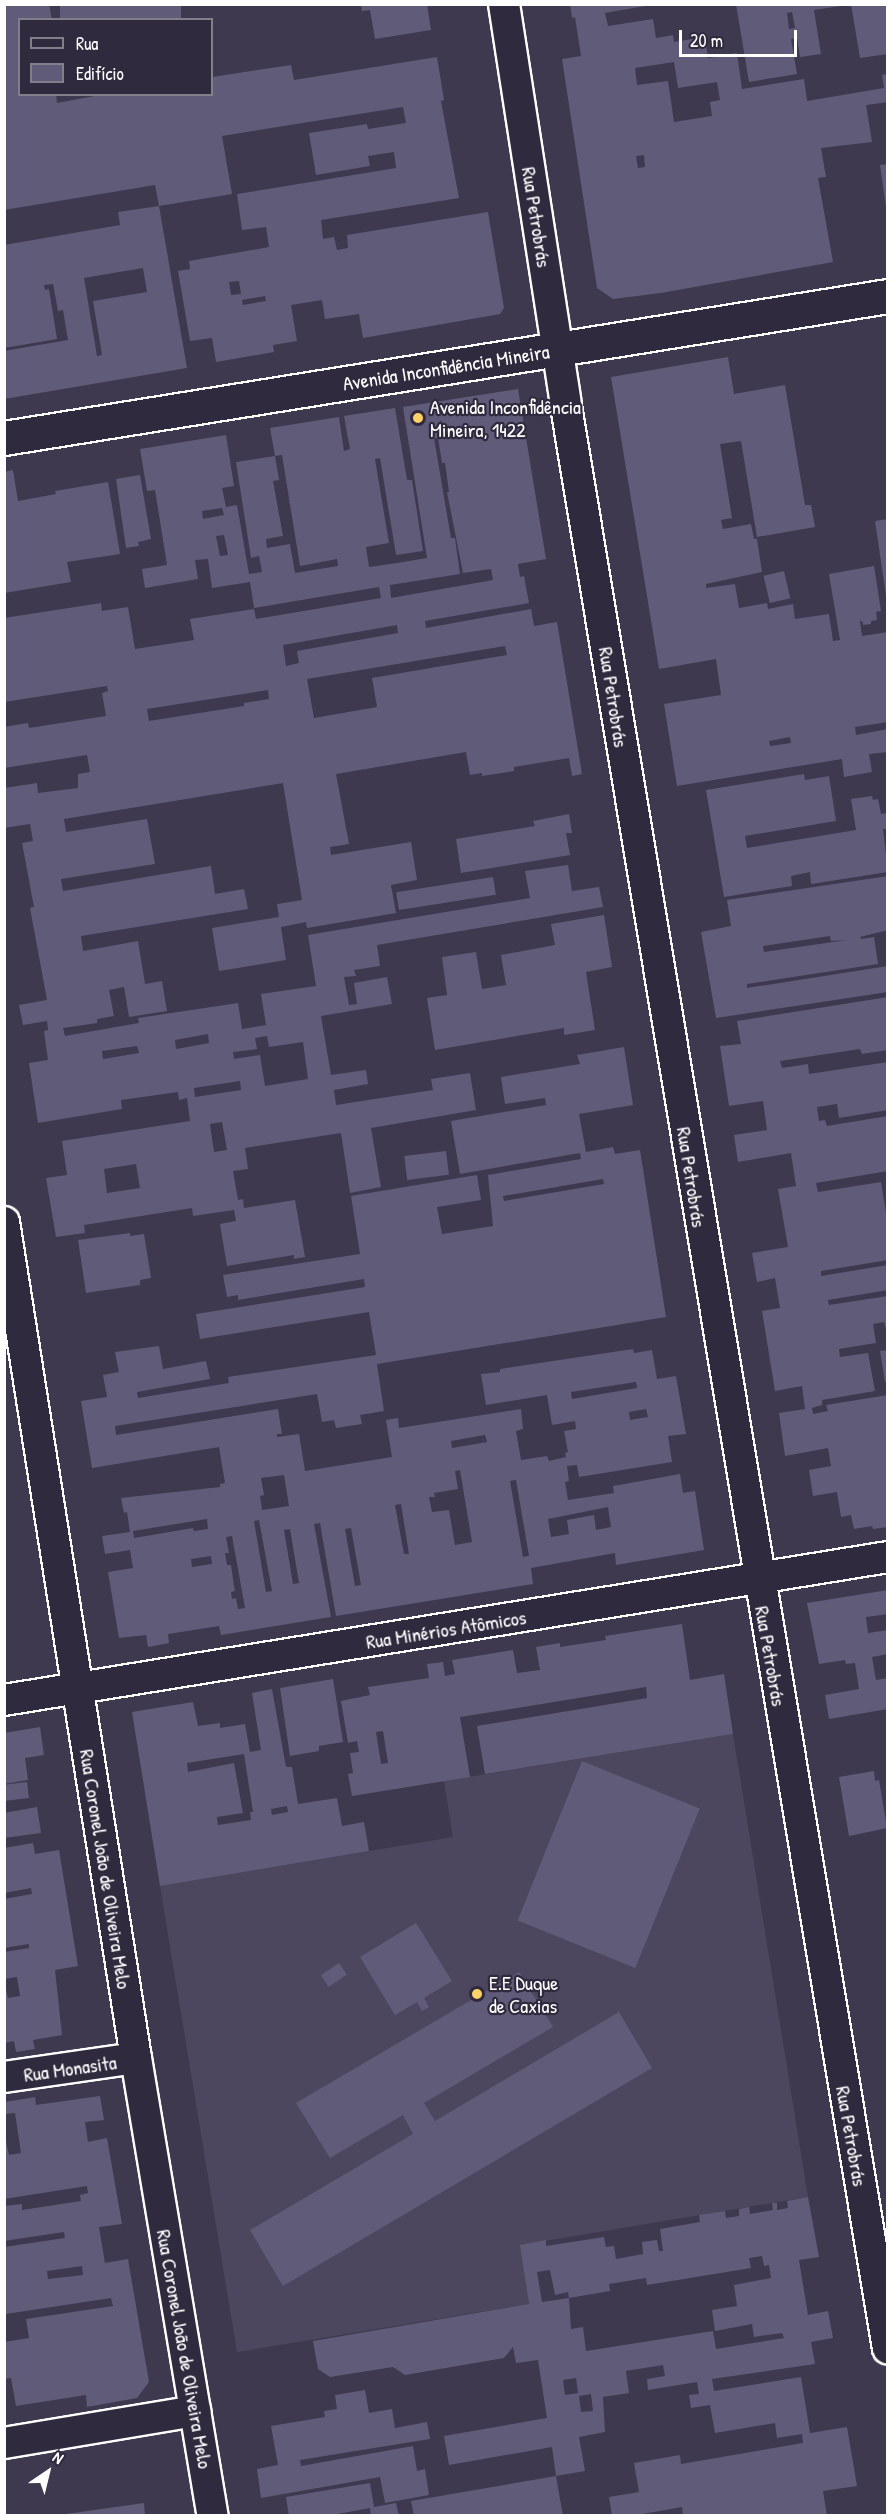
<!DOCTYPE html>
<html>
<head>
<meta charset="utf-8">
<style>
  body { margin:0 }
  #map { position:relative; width:892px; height:2520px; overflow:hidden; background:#3e394f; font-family:"Patrick Hand",sans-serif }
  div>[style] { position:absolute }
  .built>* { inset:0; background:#4c475f }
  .building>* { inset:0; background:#605b79; transform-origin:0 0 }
  .roads { filter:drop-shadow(2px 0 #fff) drop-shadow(-2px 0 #fff) drop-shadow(0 2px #fff) drop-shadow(0 -2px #fff) }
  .street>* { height:30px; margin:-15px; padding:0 15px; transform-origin:15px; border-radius:15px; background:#2f2a3d }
  .secondary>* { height:33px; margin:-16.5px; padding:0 16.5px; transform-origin:16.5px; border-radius:16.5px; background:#2f2a3d }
  .dots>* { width:16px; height:16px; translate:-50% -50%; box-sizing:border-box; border:3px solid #2f2a3d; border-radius:50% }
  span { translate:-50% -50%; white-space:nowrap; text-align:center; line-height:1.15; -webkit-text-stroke:4.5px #2f2a3d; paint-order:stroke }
  .street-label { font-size:20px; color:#fff }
  .poi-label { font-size:20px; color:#fff }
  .left { translate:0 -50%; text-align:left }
  .frame { position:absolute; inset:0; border:6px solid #fff; pointer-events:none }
  .legend { position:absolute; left:18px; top:18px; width:195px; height:78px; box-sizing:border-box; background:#2f2a3d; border:2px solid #827f8b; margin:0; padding:8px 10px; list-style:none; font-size:18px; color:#fff }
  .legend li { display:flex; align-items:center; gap:12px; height:30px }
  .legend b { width:30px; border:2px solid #827f8b }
  .north { position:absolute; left:18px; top:2442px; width:60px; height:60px; -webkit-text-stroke:4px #2f2a3d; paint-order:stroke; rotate:35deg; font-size:16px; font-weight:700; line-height:24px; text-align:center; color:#fff }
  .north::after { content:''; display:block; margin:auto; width:21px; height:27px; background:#fff; clip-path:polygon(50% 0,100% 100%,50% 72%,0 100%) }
  .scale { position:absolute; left:679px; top:30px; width:118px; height:27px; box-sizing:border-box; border:3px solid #fff; border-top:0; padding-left:8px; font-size:18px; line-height:21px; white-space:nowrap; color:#fff; -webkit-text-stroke:4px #2f2a3d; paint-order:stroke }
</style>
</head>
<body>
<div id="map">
  <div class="built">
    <i style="clip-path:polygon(733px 1734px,808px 2197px,521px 2245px,529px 2304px,237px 2352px,160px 1886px,453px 1837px,444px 1781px)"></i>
  </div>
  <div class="building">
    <i style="clip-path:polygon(evenodd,4px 4px,49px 4px,52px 20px,20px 20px,20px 94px,56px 94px,57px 103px,105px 94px,212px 94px,212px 77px,291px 65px,294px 80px,437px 57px,444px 100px,441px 101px,459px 198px,321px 220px,323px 239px,334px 237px,337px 250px,348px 248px,347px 235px,488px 212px,504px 308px,500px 314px,363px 338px,359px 314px,325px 319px,322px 300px,291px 305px,297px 341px,273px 345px,274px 352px,216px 362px,212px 338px,190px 341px,178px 271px,190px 269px,189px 261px,269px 247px,266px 227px,242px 230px,237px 194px,396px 168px,394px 152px,368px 156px,370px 166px,316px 175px,309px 133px,367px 124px,368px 129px,406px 123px,403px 107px,222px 136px,232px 194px,159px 206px,155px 185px,4px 210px,4px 4px,239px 281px,241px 294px,231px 295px,229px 282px,239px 281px,4px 4px,265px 296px,266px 301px,243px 305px,242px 300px,265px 296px)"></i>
    <i style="left:60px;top:4px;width:121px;height:16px"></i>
    <i style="clip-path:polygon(361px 4px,427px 4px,431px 30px,375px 39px,370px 10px,362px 11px)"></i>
    <i style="clip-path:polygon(evenodd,570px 4px,657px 4px,605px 13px,608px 26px,653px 19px,656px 38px,673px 35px,674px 42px,705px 37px,708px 58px,737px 53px,742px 89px,804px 79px,807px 101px,884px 88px,882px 75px,888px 74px,888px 102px,866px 105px,872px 142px,821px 148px,826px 177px,818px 178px,833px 262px,661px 293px,613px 299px,597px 288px,562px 59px,581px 56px,575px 17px,572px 18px,570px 4px,674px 62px,678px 88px,717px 82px,720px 100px,710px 102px,712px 116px,674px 122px,668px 81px,637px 85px,635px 68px,674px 62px,570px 4px,644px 155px,645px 167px,638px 168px,636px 156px,644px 155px)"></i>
    <i style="clip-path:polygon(evenodd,736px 4px,841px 4px,841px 6px,814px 10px,821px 54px,800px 57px,797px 38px,791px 39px,797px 74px,749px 82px,736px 4px,792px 12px,795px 28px,789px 29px,787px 13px,792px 12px)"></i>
    <i style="clip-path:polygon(851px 4px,888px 4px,888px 54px,860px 58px)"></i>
    <i style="clip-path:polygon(888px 164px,888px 207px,886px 207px,880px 165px)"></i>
    <i style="clip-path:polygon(evenodd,159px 206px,187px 368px,4px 399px,4px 351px,68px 340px,63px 310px,58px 311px,53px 284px,44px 285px,45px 290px,49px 289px,57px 339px,4px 348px,4px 245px,120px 225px,118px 212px,159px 206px,143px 268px,147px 292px,93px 301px,102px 355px,97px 356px,84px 278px,143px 268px)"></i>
    <i style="clip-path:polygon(evenodd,728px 357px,734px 394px,785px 385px,805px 505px,811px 505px,815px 527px,757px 537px,741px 441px,720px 444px,732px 518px,721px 520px,723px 529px,751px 524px,754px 539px,757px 539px,762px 572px,706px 584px,706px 588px,735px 584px,739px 608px,767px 603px,768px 609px,793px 604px,795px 619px,829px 614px,833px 641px,840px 640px,829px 574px,874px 566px,881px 611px,876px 612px,877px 620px,871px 621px,871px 624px,863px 625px,862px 621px,860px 621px,862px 636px,888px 632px,888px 722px,855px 727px,856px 735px,888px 729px,888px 752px,869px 754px,872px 772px,844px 777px,842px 759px,677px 786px,664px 704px,721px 695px,716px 659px,659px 669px,611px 377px,728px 357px,790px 737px,791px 743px,770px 746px,769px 741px,790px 737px)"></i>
    <i style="clip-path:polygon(evenodd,518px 389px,546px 559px,518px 564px,520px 577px,524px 576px,529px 603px,425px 621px,426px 628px,531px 609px,534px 626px,557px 622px,582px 774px,572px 776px,569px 758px,514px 767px,514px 771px,482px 776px,482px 773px,470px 775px,466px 752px,336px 774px,349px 844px,330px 847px,331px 855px,411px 842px,417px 880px,391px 885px,396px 913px,307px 928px,306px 922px,281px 927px,286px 960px,219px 971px,212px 928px,279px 917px,277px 904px,302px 900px,283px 783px,64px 819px,66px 832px,147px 819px,155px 864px,61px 879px,63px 891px,211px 866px,215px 894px,244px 889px,248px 909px,81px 936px,83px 951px,138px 941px,145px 984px,162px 981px,167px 1011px,129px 1017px,124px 987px,109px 990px,114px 1016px,97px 1019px,97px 1023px,63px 1028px,65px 1036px,139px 1023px,138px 1018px,238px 1003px,242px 1029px,266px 1025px,261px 994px,316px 986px,308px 935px,530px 898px,525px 871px,568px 865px,572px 891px,599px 887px,603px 907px,377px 945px,380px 966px,354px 970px,356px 976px,344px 977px,349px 1005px,357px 1004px,354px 983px,387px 977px,392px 1004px,321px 1016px,331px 1075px,366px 1070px,368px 1084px,334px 1090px,336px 1105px,433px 1090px,431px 1079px,470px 1073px,476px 1110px,371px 1128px,381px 1187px,350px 1193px,341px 1133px,245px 1148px,248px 1169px,233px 1171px,238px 1200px,243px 1199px,244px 1208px,295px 1200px,305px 1257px,294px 1259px,294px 1255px,227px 1266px,220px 1224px,236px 1221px,234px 1210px,193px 1216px,192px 1208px,84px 1225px,85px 1233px,56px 1237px,46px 1178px,67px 1175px,62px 1141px,190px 1121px,187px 1098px,179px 1100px,178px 1092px,121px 1100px,122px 1109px,38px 1123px,29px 1063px,48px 1060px,44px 1031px,48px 1030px,47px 1021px,23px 1025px,19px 1005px,47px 1000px,30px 908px,34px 907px,22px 843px,33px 841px,30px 824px,4px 828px,4px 788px,37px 783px,38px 793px,78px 788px,78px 774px,90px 772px,87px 755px,4px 768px,4px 727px,28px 723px,29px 728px,106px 716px,102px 693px,108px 691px,107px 686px,4px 702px,4px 618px,101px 603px,102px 611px,128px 607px,135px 649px,194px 640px,190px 619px,254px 609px,256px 619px,381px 598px,379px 587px,254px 608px,250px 582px,212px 588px,208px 559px,195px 560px,198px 579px,145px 588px,142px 569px,167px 565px,155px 490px,147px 491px,140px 449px,226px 435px,234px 486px,222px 488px,226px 507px,237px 505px,249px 574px,262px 572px,259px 556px,251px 558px,236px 462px,275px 456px,270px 428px,339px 417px,344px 451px,350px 449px,344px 416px,395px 408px,407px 480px,412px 480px,423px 551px,396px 555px,380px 458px,375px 459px,389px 543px,366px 547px,369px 567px,397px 563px,427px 558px,403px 407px,518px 389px,434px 438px,438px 438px,442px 463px,445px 463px,449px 492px,447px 492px,463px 573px,491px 569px,493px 580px,391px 598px,390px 585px,460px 574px,455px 538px,451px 538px,434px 438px,518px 389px,282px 455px,300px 566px,337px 559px,338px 566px,295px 573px,290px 544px,267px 548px,266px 539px,283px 536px,273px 481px,279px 480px,275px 456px,282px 455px,518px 389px,222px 508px,224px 515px,203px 519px,202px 511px,222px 508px,518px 389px,224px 535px,228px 555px,220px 556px,216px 536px,224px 535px,518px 389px,397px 625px,398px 633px,297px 651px,299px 663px,286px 666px,283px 645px,397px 625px,518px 389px,505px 646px,507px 655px,372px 678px,377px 707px,314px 718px,307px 679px,505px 646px,518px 389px,268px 690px,269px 699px,244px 703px,244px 706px,149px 721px,147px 709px,268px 690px,518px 389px,208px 1034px,209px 1043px,176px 1049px,175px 1040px,208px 1034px,518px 389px,267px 1036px,269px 1047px,303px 1042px,308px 1079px,265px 1086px,260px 1055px,234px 1059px,233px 1052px,257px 1049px,255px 1038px,267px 1036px,518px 389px,137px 1046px,139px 1053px,103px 1059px,102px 1051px,137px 1046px,518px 389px,240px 1081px,241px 1090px,195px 1097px,194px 1088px,240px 1081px,518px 389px,222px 1122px,227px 1150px,214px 1152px,210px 1124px,222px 1122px,518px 389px,136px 1164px,140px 1188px,107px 1193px,104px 1169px,136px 1164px)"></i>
    <i style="clip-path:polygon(13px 470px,18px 501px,56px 494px,55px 491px,108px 482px,120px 554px,67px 562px,71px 582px,4px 593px,4px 472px)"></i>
    <i style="clip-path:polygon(140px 475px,151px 539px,138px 542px,139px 546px,126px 548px,116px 479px)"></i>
    <i style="clip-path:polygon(888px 519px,888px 596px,886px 596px,875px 521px)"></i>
    <i style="left:784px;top:571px;width:28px;height:21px;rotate:77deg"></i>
    <i style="clip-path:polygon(804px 774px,805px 780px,829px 776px,836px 821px,745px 836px,747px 848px,856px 830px,851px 799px,872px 796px,873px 800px,878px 799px,881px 814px,888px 813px,888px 829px,883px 829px,888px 872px,811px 884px,810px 872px,791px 876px,792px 886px,724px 897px,706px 790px)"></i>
    <i style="clip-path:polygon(569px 814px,572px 833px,566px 833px,570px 855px,461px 873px,456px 839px,535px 826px,533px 821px)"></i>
    <i style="clip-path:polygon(evenodd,888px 876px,888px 930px,860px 937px,861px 939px,874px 937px,878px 964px,747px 984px,747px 988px,888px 966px,888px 992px,716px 1018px,701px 932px,731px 926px,727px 900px,888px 876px,830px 936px,831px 941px,847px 940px,764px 952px,763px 946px,830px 936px)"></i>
    <i style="left:493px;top:877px;width:18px;height:98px;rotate:81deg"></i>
    <i style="clip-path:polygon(604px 915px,612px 967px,586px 972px,595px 1030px,564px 1035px,564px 1028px,435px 1050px,427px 998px,447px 995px,442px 957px,476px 952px,482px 989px,506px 985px,501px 955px,555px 945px,551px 924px)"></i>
    <i style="clip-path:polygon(888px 997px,888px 1050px,862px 1054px,860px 1049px,780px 1061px,782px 1068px,808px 1064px,809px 1074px,888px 1062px,888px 1110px,839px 1118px,837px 1104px,817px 1107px,819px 1121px,825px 1120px,827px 1126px,888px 1116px,888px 1171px,816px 1183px,818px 1192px,881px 1182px,888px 1225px,888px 1260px,821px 1271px,821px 1276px,888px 1265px,888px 1290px,828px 1300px,829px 1305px,888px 1296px,888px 1336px,884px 1322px,873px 1324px,876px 1343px,839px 1349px,840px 1357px,868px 1353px,875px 1391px,822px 1400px,822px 1405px,812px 1408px,813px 1414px,828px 1411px,826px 1405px,888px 1395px,888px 1527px,873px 1529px,872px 1526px,854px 1529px,851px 1515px,841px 1517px,837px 1492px,813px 1496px,809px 1470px,831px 1466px,828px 1448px,785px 1456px,779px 1413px,805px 1409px,802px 1386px,775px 1391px,762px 1311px,780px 1308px,775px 1278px,757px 1282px,752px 1253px,788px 1247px,778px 1189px,796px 1186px,791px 1153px,738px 1162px,734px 1135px,767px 1130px,763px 1101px,729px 1106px,720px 1046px,741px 1044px,737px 1021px)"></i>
    <i style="clip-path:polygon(evenodd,624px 1047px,633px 1105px,579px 1114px,586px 1152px,613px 1147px,615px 1154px,640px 1150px,666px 1317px,377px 1364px,384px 1411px,360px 1415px,362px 1424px,336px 1428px,334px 1420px,322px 1422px,317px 1394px,115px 1426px,116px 1435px,278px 1409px,282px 1434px,277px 1434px,277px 1437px,299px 1434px,305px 1471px,392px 1457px,386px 1420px,398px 1418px,399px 1428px,521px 1409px,523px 1429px,516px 1431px,521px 1460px,547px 1456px,549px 1461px,566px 1457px,565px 1453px,568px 1452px,564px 1431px,576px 1429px,575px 1421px,552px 1425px,547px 1395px,486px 1405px,481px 1374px,500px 1372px,500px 1369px,633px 1349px,634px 1353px,652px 1350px,657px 1379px,676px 1376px,686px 1434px,668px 1436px,672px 1462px,579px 1477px,577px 1465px,567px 1466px,569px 1481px,565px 1482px,568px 1500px,614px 1493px,613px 1486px,680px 1474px,683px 1493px,695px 1491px,704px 1550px,616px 1565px,615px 1553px,531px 1568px,533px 1584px,336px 1616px,320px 1523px,314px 1524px,331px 1617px,221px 1635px,219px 1626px,168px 1634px,169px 1643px,148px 1647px,146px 1635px,119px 1638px,108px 1572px,133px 1568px,130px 1550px,105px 1554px,102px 1536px,130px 1532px,127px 1512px,124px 1513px,121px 1498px,220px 1487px,220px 1484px,225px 1483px,219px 1447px,92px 1468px,81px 1401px,107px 1397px,103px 1375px,119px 1372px,115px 1352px,159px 1346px,163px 1369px,206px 1361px,210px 1379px,137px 1392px,138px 1398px,229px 1383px,228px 1377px,376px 1355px,369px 1312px,200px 1339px,196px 1314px,365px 1287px,364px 1279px,238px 1300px,238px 1295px,227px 1297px,223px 1275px,360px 1254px,351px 1196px,477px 1175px,481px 1200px,437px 1207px,442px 1234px,493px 1226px,488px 1175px,581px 1159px,580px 1153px,460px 1174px,451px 1121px,546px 1105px,545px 1098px,505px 1104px,501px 1077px,580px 1064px,577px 1055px,624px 1047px,603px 1179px,604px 1184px,504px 1201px,503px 1196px,603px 1179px,624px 1047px,636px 1382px,637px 1388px,572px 1399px,571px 1392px,636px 1382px,624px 1047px,646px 1409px,648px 1417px,630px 1420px,629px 1412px,646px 1409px,624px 1047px,485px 1435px,487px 1442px,452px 1448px,451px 1441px,485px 1435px,624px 1047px,460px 1470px,472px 1542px,455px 1545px,449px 1510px,432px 1512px,429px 1497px,435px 1497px,434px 1493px,458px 1489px,455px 1471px,460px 1470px,624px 1047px,284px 1475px,289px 1506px,262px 1510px,260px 1496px,264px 1495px,261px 1478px,284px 1475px,624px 1047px,516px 1480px,529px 1556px,523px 1557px,510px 1481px,516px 1480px,624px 1047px,401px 1504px,409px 1554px,404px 1554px,395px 1505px,401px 1504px,624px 1047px,608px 1507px,611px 1527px,596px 1530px,594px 1515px,567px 1520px,569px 1534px,551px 1537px,548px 1519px,608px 1507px,624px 1047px,207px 1519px,208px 1529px,194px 1531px,193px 1528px,134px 1538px,133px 1531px,207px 1519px,624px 1047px,259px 1520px,272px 1591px,266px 1592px,254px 1521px,259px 1520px,624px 1047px,351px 1528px,361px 1585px,355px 1586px,345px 1529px,351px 1528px,624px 1047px,290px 1529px,299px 1583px,293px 1584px,284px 1530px,290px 1529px,624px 1047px,232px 1536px,245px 1608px,238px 1609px,236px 1598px,232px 1599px,231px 1592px,235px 1591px,234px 1586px,231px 1565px,227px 1565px,225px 1553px,229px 1553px,226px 1537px,232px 1536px,624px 1047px,211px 1556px,212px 1564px,192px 1567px,191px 1559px,211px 1556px)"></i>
    <i style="left:446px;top:1151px;width:24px;height:42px;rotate:83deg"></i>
    <i style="clip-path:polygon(130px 1233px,130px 1236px,144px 1234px,151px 1278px,140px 1280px,140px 1285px,86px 1293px,78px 1240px)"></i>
    <i style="clip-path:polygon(888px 1350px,888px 1381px,885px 1382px,880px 1351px)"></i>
    <i style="clip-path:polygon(888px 1590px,888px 1614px,866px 1617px,868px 1633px,888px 1630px,888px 1654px,872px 1657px,876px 1680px,888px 1678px,888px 1709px,829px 1719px,825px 1695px,859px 1689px,855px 1663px,846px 1664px,845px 1660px,819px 1664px,807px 1603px)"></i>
    <i style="clip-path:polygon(evenodd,682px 1624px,690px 1680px,724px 1674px,733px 1734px,485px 1774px,477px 1726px,647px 1698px,646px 1687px,498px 1711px,460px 1717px,470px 1777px,352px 1796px,348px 1774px,353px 1773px,350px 1753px,359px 1752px,357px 1741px,348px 1743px,341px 1701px,370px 1695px,368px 1687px,429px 1678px,427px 1664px,443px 1662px,445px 1676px,455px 1674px,452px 1660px,513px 1650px,517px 1673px,540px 1670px,536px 1647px,560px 1643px,560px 1647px,606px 1640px,605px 1636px,682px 1624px,383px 1731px,388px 1763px,381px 1764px,376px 1732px,383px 1731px)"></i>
    <i style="clip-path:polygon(333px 1679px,343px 1742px,319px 1746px,319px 1751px,290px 1756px,280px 1688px)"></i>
    <i style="clip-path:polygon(evenodd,272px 1689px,286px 1767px,292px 1767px,298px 1804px,337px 1798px,342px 1826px,364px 1822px,369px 1851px,160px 1886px,132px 1712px,193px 1702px,198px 1726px,220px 1723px,220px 1728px,245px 1724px,250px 1752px,261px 1750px,252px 1693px,272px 1689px,244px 1754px,253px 1812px,250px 1812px,251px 1820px,218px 1825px,217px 1817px,243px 1813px,234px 1763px,188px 1772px,187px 1763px,244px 1754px,272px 1689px,287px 1806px,288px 1812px,272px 1815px,271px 1809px,287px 1806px)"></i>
    <i style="clip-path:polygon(40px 1727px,44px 1755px,25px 1758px,28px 1780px,4px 1784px,4px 1733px)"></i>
    <i style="left:582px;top:1761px;width:127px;height:172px;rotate:22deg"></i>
    <i style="clip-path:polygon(874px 1771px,875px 1781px,879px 1780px,887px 1828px,849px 1836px,839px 1777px)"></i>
    <i style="left:27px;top:1782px;width:16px;height:23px;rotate:83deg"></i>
    <i style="clip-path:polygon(37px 1807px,41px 1833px,4px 1838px,4px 1813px)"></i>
    <i style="clip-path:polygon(33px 1843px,35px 1854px,59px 1850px,78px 1966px,55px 1970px,62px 2035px,33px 2040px,35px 2049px,16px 2052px,14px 2041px,4px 2043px,4px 1981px,8px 1998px,20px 1996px,17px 1977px,4px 1979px,4px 1952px,29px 1948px,29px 1944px,4px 1948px,4px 1899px,32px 1894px,31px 1888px,4px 1893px,4px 1848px)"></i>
    <i style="clip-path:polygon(416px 1923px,452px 1981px,424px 1998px,429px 2007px,422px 2011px,417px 2002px,395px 2015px,360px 1957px)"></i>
    <i style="left:339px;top:1963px;width:14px;height:22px;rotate:56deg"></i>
    <i style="clip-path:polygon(519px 1972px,553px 2027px,424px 2103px,435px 2121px,619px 2012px,652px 2068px,283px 2286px,250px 2230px,413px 2134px,403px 2115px,330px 2158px,296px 2103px)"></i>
    <i style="clip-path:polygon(evenodd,100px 2096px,104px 2120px,85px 2122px,88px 2142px,107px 2138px,122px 2224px,99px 2227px,105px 2263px,128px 2259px,149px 2382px,137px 2398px,87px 2407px,86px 2395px,16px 2406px,11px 2378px,4px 2379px,4px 2342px,29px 2338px,26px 2319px,113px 2306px,111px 2298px,6px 2314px,4px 2247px,65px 2238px,64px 2232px,4px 2241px,4px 2206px,22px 2204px,22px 2210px,81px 2201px,80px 2195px,88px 2193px,87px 2186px,4px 2199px,4px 2133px,9px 2155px,21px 2153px,15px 2113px,5px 2114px,5px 2102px,35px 2097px,36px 2105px,100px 2096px,82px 2266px,83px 2275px,48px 2279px,47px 2271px,82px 2266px)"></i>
    <i style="clip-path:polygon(evenodd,808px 2197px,819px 2257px,799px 2260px,808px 2315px,828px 2311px,833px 2338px,811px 2342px,815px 2364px,712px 2379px,714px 2391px,801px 2377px,810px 2433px,847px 2427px,857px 2486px,823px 2491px,827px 2516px,683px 2516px,682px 2507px,631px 2516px,612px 2516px,609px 2497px,639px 2492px,634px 2463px,680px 2455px,681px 2464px,803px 2443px,802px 2434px,777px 2438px,775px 2423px,715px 2433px,710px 2405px,691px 2408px,689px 2395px,699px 2394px,697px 2382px,648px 2390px,647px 2379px,665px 2376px,663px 2365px,626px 2371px,629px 2393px,603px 2397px,605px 2432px,579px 2437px,585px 2471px,556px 2476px,552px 2447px,449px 2465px,444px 2436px,547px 2418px,538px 2360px,516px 2363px,513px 2347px,504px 2358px,405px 2375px,393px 2367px,330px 2377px,318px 2369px,313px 2341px,529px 2304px,520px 2245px,546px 2240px,546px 2246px,604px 2237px,606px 2247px,614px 2246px,616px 2259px,643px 2254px,642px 2242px,657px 2240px,659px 2251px,663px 2251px,660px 2229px,700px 2222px,699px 2215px,725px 2211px,726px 2218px,739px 2216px,739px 2209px,749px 2207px,750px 2214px,773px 2210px,772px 2203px,777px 2203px,777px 2210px,788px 2208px,787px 2201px,808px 2197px,762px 2256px,764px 2266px,769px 2265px,771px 2278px,734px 2285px,737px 2306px,712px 2310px,715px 2331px,752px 2324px,754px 2337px,782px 2333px,784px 2338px,716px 2349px,713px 2331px,586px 2351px,583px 2327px,571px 2329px,569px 2298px,610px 2291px,609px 2284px,646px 2278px,647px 2285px,751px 2268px,749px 2258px,762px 2256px,808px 2197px,550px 2270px,555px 2295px,568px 2292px,569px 2298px,542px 2302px,537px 2272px,550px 2270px,808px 2197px,576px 2378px,578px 2393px,565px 2395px,563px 2380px,576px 2378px,808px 2197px,591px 2394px,593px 2411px,581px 2412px,579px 2396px,591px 2394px)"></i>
    <i style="clip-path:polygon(365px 2390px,369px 2413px,392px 2409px,395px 2428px,427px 2422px,430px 2439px,300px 2460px,301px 2466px,413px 2446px,417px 2471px,425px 2469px,429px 2495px,385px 2503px,380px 2477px,261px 2498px,257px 2469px,278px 2465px,271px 2426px,325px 2417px,324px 2411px,337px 2409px,335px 2395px)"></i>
    <i style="clip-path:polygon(556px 2476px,563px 2516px,414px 2516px,411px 2501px)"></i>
    <i style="clip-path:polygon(370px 2483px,374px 2507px,396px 2503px,399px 2516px,371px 2516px,370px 2508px,327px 2516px,289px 2516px,286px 2497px)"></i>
    <i style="clip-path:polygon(144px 2503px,145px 2516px,66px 2516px,66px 2514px)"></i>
  </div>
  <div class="roads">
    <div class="street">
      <i style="left:504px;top:4px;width:401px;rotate:81.2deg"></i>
      <i style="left:565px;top:400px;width:1975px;rotate:80.59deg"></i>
      <i style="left:4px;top:1222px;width:846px;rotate:81.03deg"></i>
      <i style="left:136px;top:2058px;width:464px;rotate:80.5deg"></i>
      <i style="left:4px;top:1700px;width:895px;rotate:-9.19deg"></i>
      <i style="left:4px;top:2077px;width:133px;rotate:-8.2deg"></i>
      <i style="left:4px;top:2443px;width:194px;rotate:-9.5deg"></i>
    </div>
    <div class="secondary">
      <i style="left:4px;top:438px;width:895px;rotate:-9.13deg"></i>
    </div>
  </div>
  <div class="dots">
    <i style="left:418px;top:418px;background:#ffd166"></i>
    <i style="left:477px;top:1994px;background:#ffd166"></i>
  </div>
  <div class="street-label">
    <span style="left:537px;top:217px;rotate:81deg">Rua Petrobrás</span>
    <span style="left:446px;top:367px;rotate:-9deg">Avenida Inconfidência Mineira</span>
    <span style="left:614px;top:697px;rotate:81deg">Rua Petrobrás</span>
    <span style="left:692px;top:1177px;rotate:81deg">Rua Petrobrás</span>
    <span style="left:446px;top:1629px;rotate:-9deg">Rua Minérios Atômicos</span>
    <span style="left:771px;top:1656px;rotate:80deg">Rua Petrobrás</span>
    <span style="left:106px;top:1869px;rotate:81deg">Rua Coronel João de Oliveira Melo</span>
    <span style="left:70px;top:2068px;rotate:-8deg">Rua Monasita</span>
    <span style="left:852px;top:2136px;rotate:80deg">Rua Petrobrás</span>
    <span style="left:185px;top:2349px;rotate:80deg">Rua Coronel João de Oliveira Melo</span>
  </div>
  <div class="poi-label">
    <span class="left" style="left:430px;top:418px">Avenida Inconfidência<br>Mineira, 1422</span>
    <span class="left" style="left:489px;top:1994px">E.E Duque<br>de Caxias</span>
  </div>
  <div class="frame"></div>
  <ul class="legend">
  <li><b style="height:8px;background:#2f2a3d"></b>Rua</li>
  <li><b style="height:16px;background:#605b79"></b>Edifício</li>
  </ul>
  <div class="north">N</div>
  <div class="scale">20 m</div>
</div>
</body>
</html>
